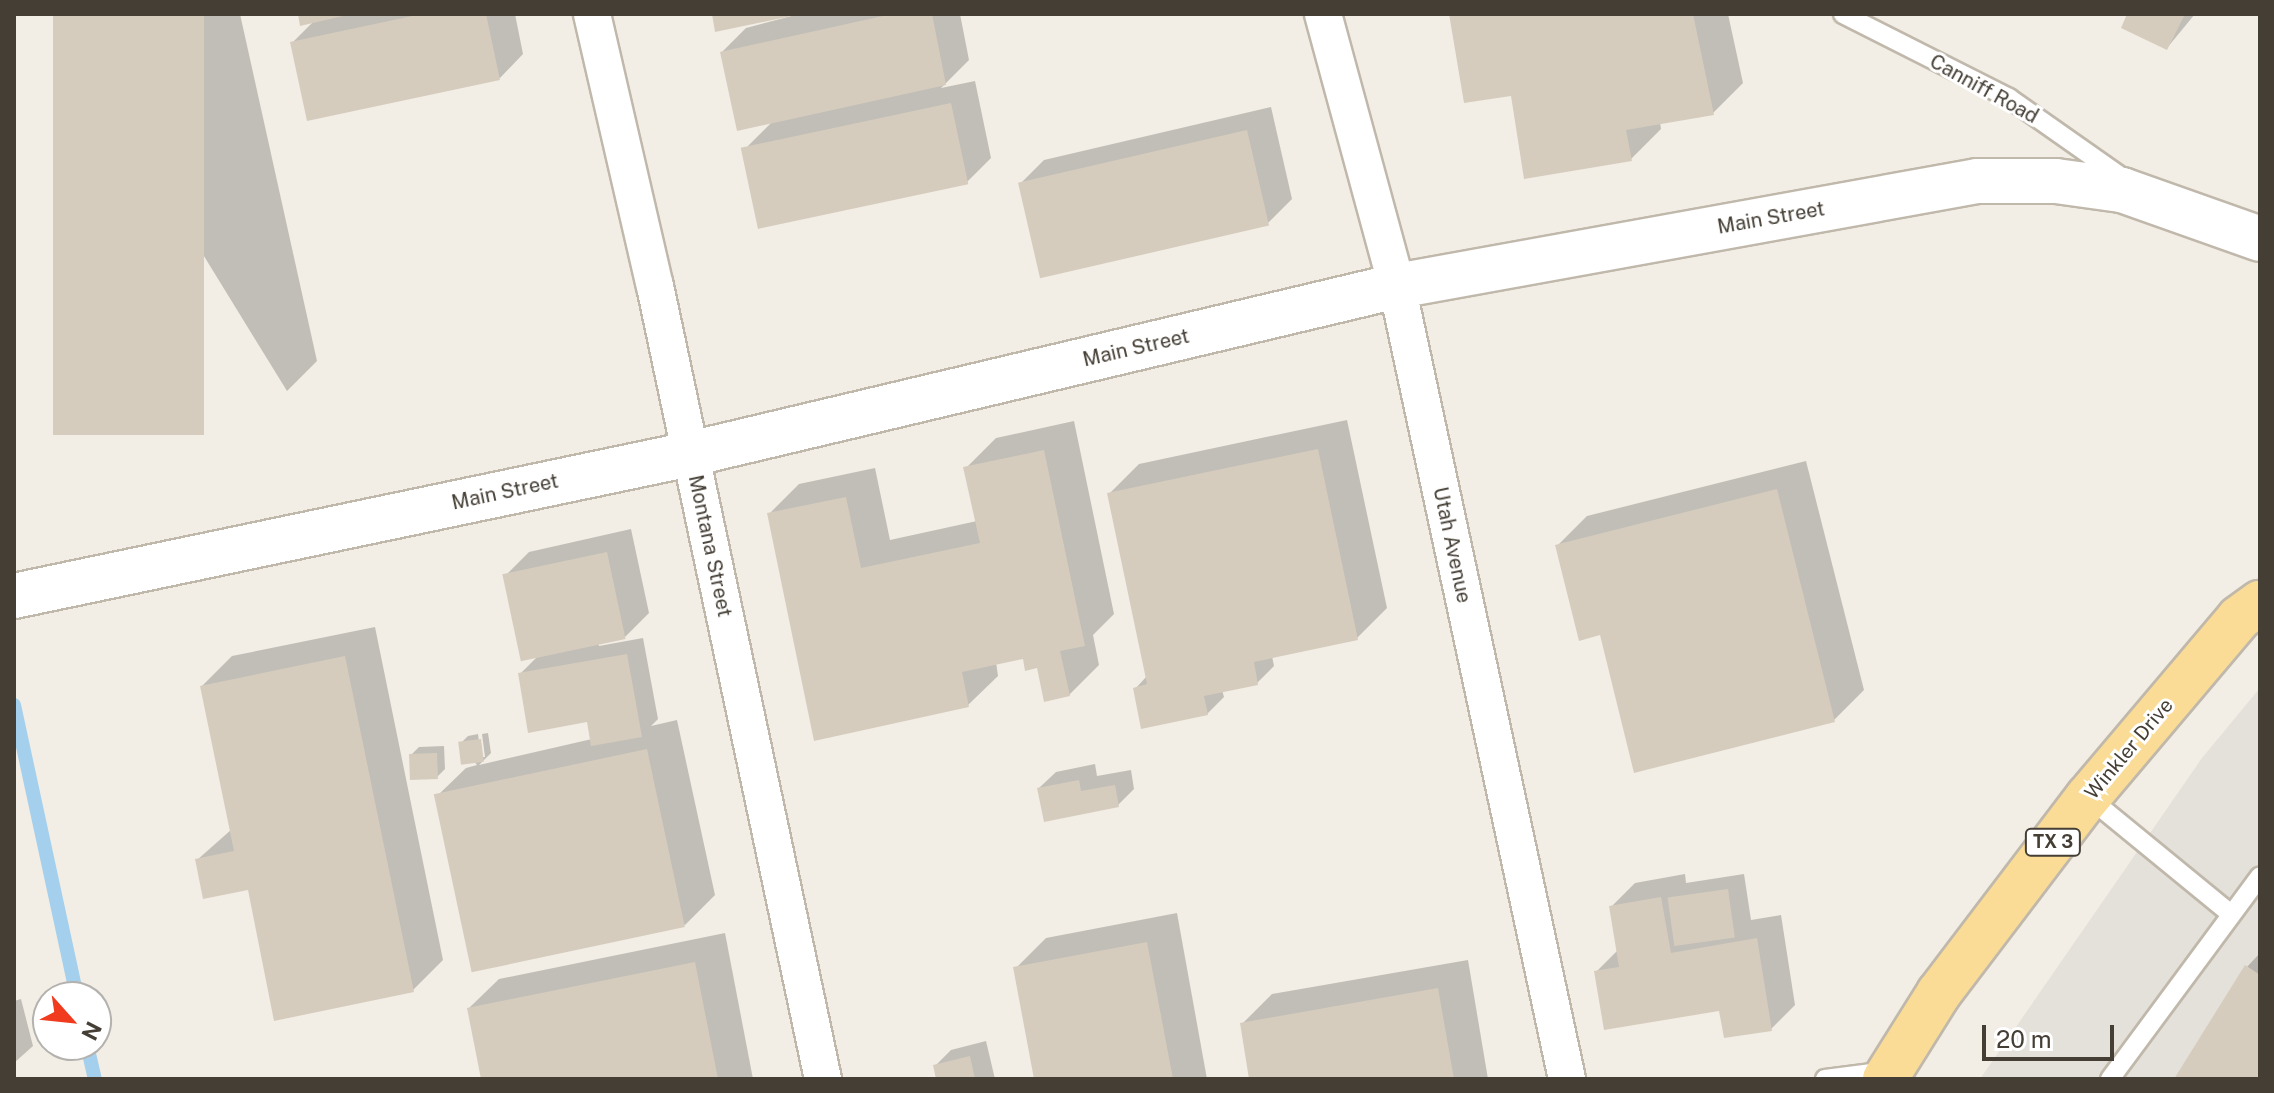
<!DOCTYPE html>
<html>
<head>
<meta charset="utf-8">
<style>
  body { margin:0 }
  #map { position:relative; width:2274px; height:1093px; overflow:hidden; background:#f2eee5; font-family:"Public Sans",sans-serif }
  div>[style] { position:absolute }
  .industrial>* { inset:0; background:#e4e0da }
  .shadow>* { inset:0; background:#0003 }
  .stream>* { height:14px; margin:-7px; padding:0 7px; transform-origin:7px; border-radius:7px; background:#a4d0ed }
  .building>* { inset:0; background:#d6ccbe; transform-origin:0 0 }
  .roads { filter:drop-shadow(2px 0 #c0b8ab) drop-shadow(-2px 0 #c0b8ab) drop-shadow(0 2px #c0b8ab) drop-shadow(0 -2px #c0b8ab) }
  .service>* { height:18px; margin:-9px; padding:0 9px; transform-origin:9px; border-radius:9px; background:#fff }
  .minor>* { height:36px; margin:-18px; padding:0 18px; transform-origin:18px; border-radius:18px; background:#fff }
  .tertiary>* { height:44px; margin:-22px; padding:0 22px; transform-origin:22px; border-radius:22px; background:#fff }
  .primary>* { height:44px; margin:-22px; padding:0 22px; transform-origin:22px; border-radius:22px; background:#fadc97 }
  span { translate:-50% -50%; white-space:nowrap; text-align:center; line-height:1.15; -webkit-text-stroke:6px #fff; paint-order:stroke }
  .shield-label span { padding:2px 6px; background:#fff; border:2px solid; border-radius:6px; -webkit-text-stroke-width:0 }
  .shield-label { font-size:18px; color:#443e35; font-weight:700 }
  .street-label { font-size:20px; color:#443e35 }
  .frame { position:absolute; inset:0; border:16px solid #443e35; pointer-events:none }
  .north { position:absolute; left:32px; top:981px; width:80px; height:80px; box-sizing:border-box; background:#fff; border:2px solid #b4b2ae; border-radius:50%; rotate:117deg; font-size:22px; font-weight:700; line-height:32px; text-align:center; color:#443e35 }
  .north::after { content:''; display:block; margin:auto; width:28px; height:36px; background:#f13b1e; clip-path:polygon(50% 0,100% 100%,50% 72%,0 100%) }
  .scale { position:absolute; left:1982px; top:1025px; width:132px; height:36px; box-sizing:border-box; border:4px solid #443e35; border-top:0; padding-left:10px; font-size:24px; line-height:28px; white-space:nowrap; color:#443e35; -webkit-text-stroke:6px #fff; paint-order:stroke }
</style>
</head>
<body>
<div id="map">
  <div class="industrial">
    <i style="clip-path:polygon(2260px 688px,2260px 1079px,1980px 1079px,2202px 758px)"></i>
  </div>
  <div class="shadow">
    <i style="clip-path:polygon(55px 14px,240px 14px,317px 361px,287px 391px)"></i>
    <i style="clip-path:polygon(300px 14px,515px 14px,523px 54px,500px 78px,293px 42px,314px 21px)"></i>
    <i style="clip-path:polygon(799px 14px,960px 14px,969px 60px,941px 88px,975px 81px,991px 158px,967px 182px,744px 150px,773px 121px,722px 52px,746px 28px)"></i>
    <i style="clip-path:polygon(1451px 14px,1728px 14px,1743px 83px,1713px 113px,1660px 122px,1661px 129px,1631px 159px,1512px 94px)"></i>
    <i style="clip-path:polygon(2130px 14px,2195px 14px,2167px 48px)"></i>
    <i style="clip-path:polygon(1271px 107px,1292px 199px,1268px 223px,1020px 184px,1044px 160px)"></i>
    <i style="clip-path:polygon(1347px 420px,1387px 608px,1357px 638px,1272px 656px,1274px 666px,1257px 683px,1222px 690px,1224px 697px,1207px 714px,1135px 689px,1147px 676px,1109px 494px,1139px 464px)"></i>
    <i style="clip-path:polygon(1074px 421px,1114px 614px,1093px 635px,1099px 665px,1069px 695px,1024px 656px,996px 662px,998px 676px,968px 705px,769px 514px,799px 484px,875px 468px,890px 540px,977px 521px,966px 468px,996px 438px)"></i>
    <i style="clip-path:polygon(1806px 461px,1864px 690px,1834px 720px,1601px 633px,1557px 546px,1587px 516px)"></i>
    <i style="clip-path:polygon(631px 529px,649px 613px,625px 637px,598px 643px,599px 646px,643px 638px,658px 719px,651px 726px,677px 720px,715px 895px,685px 925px,436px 797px,466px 768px,477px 765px,460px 744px,468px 736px,478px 734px,481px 757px,485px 757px,482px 734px,488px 733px,491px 753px,479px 765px,592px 739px,588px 720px,520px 674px,538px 656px,506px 575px,529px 552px)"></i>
    <i style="clip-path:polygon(375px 627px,443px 960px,413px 990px,250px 888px,197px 860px,232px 829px,202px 686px,232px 656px)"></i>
    <i style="clip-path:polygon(444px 746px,445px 769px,437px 777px,411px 755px,419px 747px)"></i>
    <i style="clip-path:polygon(1095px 764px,1097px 776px,1131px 770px,1134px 789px,1118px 805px,1039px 788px,1056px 772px)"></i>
    <i style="clip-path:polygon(1685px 874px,1686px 883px,1744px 874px,1751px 920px,1781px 915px,1795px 1005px,1771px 1029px,1721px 1009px,1597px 971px,1618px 950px,1611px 907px,1635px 883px)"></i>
    <i style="clip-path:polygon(1177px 913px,1207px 1079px,1036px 1079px,1016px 968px,1046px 938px)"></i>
    <i style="clip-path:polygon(725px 933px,753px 1079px,483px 1079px,469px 1008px,499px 979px)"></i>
    <i style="clip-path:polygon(2260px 953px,2260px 1079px,2177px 1079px,2247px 967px)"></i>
    <i style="clip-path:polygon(1468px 960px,1488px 1079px,1251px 1079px,1242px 1024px,1272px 994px)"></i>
    <i style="clip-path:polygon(21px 999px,33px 1046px,14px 1063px,14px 1001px)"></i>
    <i style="clip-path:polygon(986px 1041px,995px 1079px,938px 1079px,935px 1066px,951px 1050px)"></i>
  </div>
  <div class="stream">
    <i style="left:14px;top:705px;width:299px;rotate:77.8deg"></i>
    <i style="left:87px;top:1045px;width:35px;rotate:77deg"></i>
  </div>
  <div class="building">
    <i style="left:53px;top:14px;width:151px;height:421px"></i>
    <i style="clip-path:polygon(298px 14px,347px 14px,347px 15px,300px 26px)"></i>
    <i style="clip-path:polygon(422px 14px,486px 14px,500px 80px,307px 121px,290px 42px)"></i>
    <i style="clip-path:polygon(712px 14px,796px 14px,796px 15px,715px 32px)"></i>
    <i style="clip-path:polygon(892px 14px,932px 14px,946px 85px,737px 131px,720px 52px)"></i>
    <i style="clip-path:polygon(1449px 14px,1693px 14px,1714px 115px,1626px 130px,1632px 161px,1524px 179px,1511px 96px,1464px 103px)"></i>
    <i style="clip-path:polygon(2127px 14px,2185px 14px,2167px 50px,2121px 28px)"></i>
    <i style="left:951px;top:103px;width:83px;height:215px;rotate:78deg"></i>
    <i style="left:1247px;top:130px;width:98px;height:235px;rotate:77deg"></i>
    <i style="clip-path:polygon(1318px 449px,1358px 640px,1254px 662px,1258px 685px,1204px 696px,1208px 715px,1141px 729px,1133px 688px,1147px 684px,1107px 493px)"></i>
    <i style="clip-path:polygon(1044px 450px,1085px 646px,1060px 651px,1070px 696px,1044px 702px,1037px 668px,1025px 671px,1023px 659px,962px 672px,969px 707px,814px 741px,767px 513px,846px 497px,861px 568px,980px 543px,963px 467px)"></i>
    <i style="clip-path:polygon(1777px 489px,1835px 722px,1634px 773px,1600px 635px,1579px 641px,1555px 545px)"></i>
    <i style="left:607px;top:552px;width:89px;height:107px;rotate:78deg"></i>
    <i style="clip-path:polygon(627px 654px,642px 737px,591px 746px,587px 722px,528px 733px,518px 673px)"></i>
    <i style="clip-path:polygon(345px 656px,414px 992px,274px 1021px,248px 890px,203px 899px,195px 859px,234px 851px,200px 686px)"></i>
    <i style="left:481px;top:739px;width:23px;height:23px;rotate:83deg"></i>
    <i style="left:647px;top:749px;width:182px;height:218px;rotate:78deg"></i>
    <i style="left:437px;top:753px;width:26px;height:28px;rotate:88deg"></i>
    <i style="clip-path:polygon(1079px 780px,1081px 791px,1115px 785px,1119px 807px,1044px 822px,1037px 788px)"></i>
    <i style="left:1728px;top:889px;width:49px;height:61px;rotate:82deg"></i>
    <i style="clip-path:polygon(1661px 897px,1671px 953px,1757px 938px,1772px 1031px,1724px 1038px,1719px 1011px,1604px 1030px,1594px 971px,1619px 967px,1609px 906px)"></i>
    <i style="clip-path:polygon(1147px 942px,1173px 1079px,1034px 1079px,1013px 967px)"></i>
    <i style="clip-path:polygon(695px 962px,718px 1079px,481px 1079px,467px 1008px)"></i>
    <i style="clip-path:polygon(2245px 965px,2260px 975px,2260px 1079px,2174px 1079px)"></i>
    <i style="clip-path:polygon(1438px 988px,1454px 1079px,1249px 1079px,1240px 1023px)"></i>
    <i style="clip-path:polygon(970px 1056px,975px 1079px,936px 1079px,933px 1065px)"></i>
  </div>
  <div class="roads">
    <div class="service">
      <i style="left:1843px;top:14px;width:186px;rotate:26.8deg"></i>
      <i style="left:2009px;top:98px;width:139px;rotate:35.1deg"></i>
      <i style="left:2088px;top:797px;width:185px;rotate:39.3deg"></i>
      <i style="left:1825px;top:1079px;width:63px;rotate:-7.4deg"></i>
      <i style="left:2110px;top:1079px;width:252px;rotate:-53.5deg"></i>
    </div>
    <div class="minor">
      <i style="left:592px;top:14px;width:279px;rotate:77deg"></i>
      <i style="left:655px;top:286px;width:811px;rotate:78.04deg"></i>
      <i style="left:1323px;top:14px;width:282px;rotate:74.8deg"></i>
      <i style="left:1397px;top:286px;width:811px;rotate:77.9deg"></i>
    </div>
    <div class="tertiary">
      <i style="left:14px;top:596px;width:691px;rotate:-11.86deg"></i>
      <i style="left:690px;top:454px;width:727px;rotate:-13.37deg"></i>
      <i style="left:1397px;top:286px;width:589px;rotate:-10.26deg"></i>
      <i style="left:1977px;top:181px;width:79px"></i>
      <i style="left:2056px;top:181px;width:67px;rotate:7.8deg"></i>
      <i style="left:2122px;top:190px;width:146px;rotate:19.5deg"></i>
    </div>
    <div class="primary">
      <i style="left:1885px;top:1079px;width:102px;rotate:-57.9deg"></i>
      <i style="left:1939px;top:993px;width:246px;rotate:-52.8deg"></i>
      <i style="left:2088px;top:797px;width:234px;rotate:-49.8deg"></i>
      <i style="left:2239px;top:618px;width:26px;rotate:-36deg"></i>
    </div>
  </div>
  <div class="shield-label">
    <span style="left:2053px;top:842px">TX 3</span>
  </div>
  <div class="street-label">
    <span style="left:1984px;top:89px;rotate:29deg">Canniff Road</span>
    <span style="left:1771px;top:218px;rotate:-10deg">Main Street</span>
    <span style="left:1136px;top:348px;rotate:-13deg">Main Street</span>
    <span style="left:505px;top:492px;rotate:-12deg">Main Street</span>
    <span style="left:1452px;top:545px;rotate:78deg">Utah Avenue</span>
    <span style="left:710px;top:546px;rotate:78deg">Montana Street</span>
    <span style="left:2129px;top:749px;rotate:-50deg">Winkler Drive</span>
  </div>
  <div class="frame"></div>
  <div class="north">N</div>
  <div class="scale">20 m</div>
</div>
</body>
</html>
